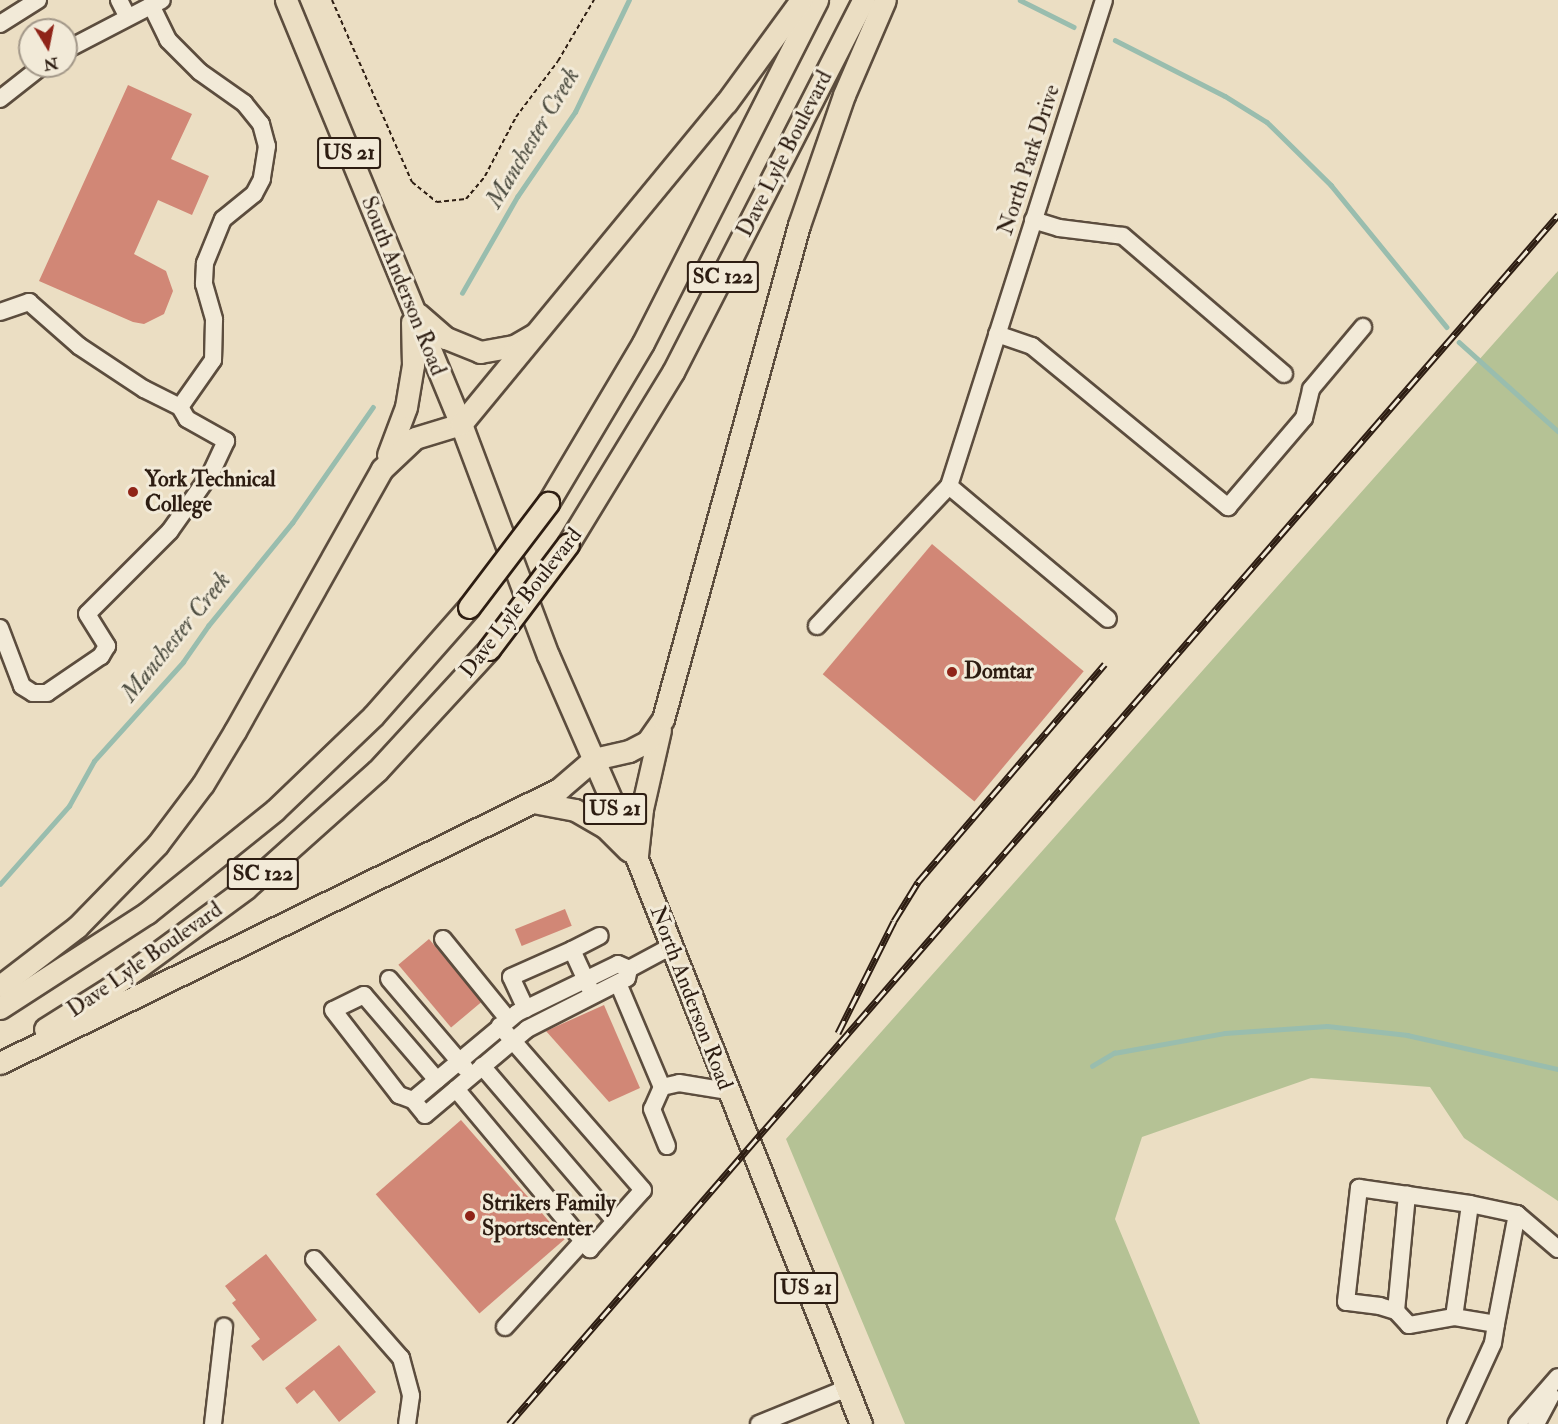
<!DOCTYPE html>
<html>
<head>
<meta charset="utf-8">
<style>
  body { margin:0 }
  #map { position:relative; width:1558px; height:1424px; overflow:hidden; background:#ebdec3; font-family:"IM FELL Double Pica",serif }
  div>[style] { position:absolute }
  .green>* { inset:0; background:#b5c295 }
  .stream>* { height:4.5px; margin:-2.25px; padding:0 2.25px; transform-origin:2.25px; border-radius:2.25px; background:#99bdae }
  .building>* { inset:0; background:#d18776; transform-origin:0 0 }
  .path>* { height:2px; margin-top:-1px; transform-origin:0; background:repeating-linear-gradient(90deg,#2d1d12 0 4.5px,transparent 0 7.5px) }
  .roads { filter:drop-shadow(2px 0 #5c4d3e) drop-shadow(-2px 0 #5c4d3e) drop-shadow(0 2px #5c4d3e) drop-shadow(0 -2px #5c4d3e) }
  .minor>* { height:16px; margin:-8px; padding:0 8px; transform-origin:8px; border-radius:8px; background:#f2ead8 }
  .major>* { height:21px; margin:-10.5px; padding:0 10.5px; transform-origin:10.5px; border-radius:10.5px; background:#ebdec3 }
  .rail>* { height:7px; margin-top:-3.5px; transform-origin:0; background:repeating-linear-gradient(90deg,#f2ead8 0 14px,#2d1d12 0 28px); box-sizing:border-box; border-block:2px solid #2d1d12 }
  .bridges { filter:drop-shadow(2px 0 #2d1d12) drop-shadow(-2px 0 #2d1d12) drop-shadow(0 2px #2d1d12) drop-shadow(0 -2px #2d1d12) }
  .major-bridge>* { height:21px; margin:-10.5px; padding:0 10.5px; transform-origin:10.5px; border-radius:10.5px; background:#ebdec3 }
  .dots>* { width:16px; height:16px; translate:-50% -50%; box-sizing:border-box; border:3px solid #f2ead8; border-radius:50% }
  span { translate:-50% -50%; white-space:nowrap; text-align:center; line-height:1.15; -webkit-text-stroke:6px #f2ead8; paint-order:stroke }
  .shield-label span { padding:2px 4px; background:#f2ead8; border:2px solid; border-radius:4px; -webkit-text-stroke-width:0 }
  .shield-label { font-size:21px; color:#2d1d12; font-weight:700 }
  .street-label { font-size:22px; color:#2d1d12 }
  .poi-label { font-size:22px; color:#2d1d12; font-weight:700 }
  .left { translate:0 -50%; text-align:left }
  .water-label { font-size:24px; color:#4d4d41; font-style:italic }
  .north { position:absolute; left:18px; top:18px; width:60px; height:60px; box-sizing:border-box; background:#f2ead8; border:2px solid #a39889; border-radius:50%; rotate:170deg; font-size:16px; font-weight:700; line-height:24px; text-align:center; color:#2d1d12 }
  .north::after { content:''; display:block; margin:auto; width:21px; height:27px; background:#8f2418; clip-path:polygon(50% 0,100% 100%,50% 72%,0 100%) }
</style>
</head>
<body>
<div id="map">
  <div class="green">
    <i style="clip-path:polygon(1558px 271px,1558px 1201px,1464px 1138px,1430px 1087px,1311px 1078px,1142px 1137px,1115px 1219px,1200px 1424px,905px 1424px,786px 1139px)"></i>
  </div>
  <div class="stream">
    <i style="left:1020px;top:0;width:60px;rotate:26.6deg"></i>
    <i style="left:1115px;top:40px;width:123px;rotate:27deg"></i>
    <i style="left:1225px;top:96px;width:49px;rotate:31.8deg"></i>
    <i style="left:1267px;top:122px;width:90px;rotate:44.5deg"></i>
    <i style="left:1331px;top:185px;width:183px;rotate:50.8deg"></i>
    <i style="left:462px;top:293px;width:111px;rotate:-60.2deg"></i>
    <i style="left:517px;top:197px;width:103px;rotate:-55.7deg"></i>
    <i style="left:575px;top:112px;width:124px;rotate:-64.3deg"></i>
    <i style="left:1459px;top:342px;width:133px;rotate:42deg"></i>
    <i style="left:0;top:884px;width:104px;rotate:-48.5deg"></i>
    <i style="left:69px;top:806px;width:51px;rotate:-60.9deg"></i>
    <i style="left:94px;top:761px;width:133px;rotate:-48deg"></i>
    <i style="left:183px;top:662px;width:44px;rotate:-55.2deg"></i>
    <i style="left:208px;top:626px;width:133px;rotate:-50.8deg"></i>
    <i style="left:292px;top:523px;width:141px;rotate:-55.1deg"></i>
    <i style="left:1092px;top:1066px;width:26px;rotate:-31deg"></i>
    <i style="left:1114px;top:1053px;width:113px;rotate:-10.2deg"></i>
    <i style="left:1225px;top:1033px;width:102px;rotate:-3.9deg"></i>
    <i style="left:1327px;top:1026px;width:81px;rotate:6.4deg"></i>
    <i style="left:1407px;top:1035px;width:155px;rotate:12.7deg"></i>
  </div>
  <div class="building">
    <i style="clip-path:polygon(128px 85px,192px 114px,171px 159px,209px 176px,192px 215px,158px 200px,134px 254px,166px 271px,173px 291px,164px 314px,144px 324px,133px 322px,39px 281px)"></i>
    <i style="left:932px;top:544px;width:198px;height:170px;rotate:40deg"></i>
    <i style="left:565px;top:909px;width:18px;height:54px;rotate:68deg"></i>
    <i style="left:429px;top:939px;width:82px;height:40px;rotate:50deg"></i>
    <i style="clip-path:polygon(604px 1005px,640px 1088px,609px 1102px,546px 1031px)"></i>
    <i style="left:461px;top:1120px;width:158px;height:113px;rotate:49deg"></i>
    <i style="clip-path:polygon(266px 1254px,317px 1320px,263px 1361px,251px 1346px,260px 1339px,232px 1303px,236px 1300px,225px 1286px)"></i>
    <i style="clip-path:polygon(339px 1345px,376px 1392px,339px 1422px,314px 1390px,297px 1404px,285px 1388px)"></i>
  </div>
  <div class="path">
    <i style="left:332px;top:0;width:199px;rotate:66.3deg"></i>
    <i style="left:412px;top:182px;width:32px;rotate:39deg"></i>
    <i style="left:437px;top:202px;width:29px;rotate:-6deg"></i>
    <i style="left:466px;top:199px;width:30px;rotate:-50deg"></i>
    <i style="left:485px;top:176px;width:67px;rotate:-62.3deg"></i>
    <i style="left:516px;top:117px;width:70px;rotate:-53.1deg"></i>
    <i style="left:558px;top:61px;width:71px;rotate:-59.5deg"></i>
  </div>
  <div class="roads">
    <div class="minor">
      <i style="left:119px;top:0;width:18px;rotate:63deg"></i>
      <i style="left:1104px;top:0;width:510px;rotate:107.69deg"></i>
      <i style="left:949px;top:486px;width:207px;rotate:39.9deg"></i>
      <i style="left:151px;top:5px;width:39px;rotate:64deg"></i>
      <i style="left:168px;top:40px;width:45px;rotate:45deg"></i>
      <i style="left:200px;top:72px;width:54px;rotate:35.2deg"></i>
      <i style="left:244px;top:103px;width:27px;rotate:51deg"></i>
      <i style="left:261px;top:124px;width:23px;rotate:75deg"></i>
      <i style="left:267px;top:146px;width:33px;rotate:99deg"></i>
      <i style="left:262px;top:179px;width:17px;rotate:118deg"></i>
      <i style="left:254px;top:194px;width:40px;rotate:141deg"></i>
      <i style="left:223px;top:219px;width:48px;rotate:112.2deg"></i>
      <i style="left:205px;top:263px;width:21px;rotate:93deg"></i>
      <i style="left:204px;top:284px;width:37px;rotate:74deg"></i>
      <i style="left:214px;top:320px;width:40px;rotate:91.4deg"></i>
      <i style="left:213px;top:360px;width:57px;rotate:125.1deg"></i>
      <i style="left:0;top:24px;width:45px;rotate:-32.3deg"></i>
      <i style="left:66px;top:50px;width:108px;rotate:-27.5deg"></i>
      <i style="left:0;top:99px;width:53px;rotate:-38.2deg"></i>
      <i style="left:1033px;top:220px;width:27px;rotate:17deg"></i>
      <i style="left:1059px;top:228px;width:64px;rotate:7.1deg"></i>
      <i style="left:1123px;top:236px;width:212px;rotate:40.6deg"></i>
      <i style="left:0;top:312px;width:31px;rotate:-19deg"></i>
      <i style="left:29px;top:302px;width:67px;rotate:41.3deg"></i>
      <i style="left:79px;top:346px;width:78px;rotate:33.5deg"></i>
      <i style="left:144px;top:389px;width:40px;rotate:26.6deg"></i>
      <i style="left:180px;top:407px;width:14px;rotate:60deg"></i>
      <i style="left:187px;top:419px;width:45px;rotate:29.4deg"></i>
      <i style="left:226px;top:441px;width:35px;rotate:115deg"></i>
      <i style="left:211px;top:473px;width:71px;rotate:125.3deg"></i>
      <i style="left:170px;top:531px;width:117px;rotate:135deg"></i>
      <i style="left:87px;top:614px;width:38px;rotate:58deg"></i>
      <i style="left:107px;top:646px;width:12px;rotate:121deg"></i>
      <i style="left:101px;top:656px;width:65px;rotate:145.6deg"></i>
      <i style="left:47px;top:693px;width:14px;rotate:180deg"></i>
      <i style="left:33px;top:693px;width:13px;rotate:-148deg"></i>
      <i style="left:22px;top:686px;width:62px;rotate:-110.8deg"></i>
      <i style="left:997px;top:334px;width:37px;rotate:19deg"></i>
      <i style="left:1032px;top:346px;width:254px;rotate:39.4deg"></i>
      <i style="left:1228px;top:507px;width:117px;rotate:-49.5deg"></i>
      <i style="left:1304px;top:418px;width:30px;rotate:-76deg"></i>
      <i style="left:1311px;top:389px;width:81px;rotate:-50deg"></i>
      <i style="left:817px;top:626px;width:192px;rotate:-46.7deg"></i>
      <i style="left:443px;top:939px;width:103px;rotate:50.9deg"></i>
      <i style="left:572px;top:950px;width:31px;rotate:-27deg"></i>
      <i style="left:629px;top:969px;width:47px;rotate:-28.2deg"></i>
      <i style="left:389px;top:979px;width:117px;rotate:49.5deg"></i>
      <i style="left:618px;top:983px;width:113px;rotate:67.1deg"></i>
      <i style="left:662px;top:1087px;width:17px;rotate:-13deg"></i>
      <i style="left:679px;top:1083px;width:50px;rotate:9.3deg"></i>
      <i style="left:526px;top:1009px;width:35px;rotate:-115deg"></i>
      <i style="left:511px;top:977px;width:67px;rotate:-23.9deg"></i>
      <i style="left:572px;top:950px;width:43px;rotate:65.2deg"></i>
      <i style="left:482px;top:1066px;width:204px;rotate:49.4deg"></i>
      <i style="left:437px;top:1080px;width:112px;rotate:-130.7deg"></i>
      <i style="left:364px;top:995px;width:34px;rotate:154deg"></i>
      <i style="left:333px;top:1010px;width:108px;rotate:52.2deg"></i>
      <i style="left:399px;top:1095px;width:15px;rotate:20deg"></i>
      <i style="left:413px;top:1100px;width:19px;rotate:51deg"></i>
      <i style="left:425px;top:1115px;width:133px;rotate:-40.1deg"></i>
      <i style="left:527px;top:1029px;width:112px;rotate:-27deg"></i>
      <i style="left:627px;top:978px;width:9px;rotate:-77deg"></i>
      <i style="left:662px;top:1087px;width:24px;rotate:114deg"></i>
      <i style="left:652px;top:1109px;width:40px;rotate:68deg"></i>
      <i style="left:456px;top:1089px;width:209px;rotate:50.1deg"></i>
      <i style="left:590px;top:1249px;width:79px;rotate:-48.1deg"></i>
      <i style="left:643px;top:1190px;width:218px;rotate:-131.1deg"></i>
      <i style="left:413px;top:1100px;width:136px;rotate:-39.9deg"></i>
      <i style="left:517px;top:1013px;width:112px;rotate:-25.9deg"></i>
      <i style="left:618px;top:964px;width:12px;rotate:24deg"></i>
      <i style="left:1517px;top:1214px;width:112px;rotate:100.8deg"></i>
      <i style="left:1496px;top:1324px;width:43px;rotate:-170.5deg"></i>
      <i style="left:1454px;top:1317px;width:114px;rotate:-81.9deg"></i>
      <i style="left:1470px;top:1204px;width:48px;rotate:12deg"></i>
      <i style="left:1517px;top:1214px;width:54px;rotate:40.5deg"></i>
      <i style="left:314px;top:1259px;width:132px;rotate:48.7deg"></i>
      <i style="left:401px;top:1358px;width:39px;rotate:75deg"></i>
      <i style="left:411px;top:1396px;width:28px;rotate:98deg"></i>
      <i style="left:1396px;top:1311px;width:117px;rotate:-84.6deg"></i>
      <i style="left:1454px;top:1317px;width:46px;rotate:169.9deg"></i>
      <i style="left:1409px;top:1325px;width:19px;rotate:-133deg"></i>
      <i style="left:1396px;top:1311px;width:17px;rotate:-163deg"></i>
      <i style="left:1380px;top:1306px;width:34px;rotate:-173deg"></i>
      <i style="left:1346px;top:1302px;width:115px;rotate:-83.5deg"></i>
      <i style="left:1359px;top:1188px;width:112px;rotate:8.2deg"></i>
      <i style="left:505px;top:1327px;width:116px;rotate:-47.8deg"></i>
      <i style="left:213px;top:1424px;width:98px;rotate:-83.5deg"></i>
      <i style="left:759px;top:1424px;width:95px;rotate:-22.2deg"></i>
      <i style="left:1456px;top:1424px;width:89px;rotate:-65.4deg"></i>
      <i style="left:1493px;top:1343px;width:19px;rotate:-81deg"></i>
      <i style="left:1517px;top:1424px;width:62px;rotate:-48.9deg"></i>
      <i style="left:1536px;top:1424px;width:32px;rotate:-62deg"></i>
    </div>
    <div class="major">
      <i style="left:286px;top:0;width:459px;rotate:67.6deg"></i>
      <i style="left:461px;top:424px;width:247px;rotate:69.4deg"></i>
      <i style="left:548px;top:655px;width:223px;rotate:66.4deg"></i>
      <i style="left:637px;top:859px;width:608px;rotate:68.37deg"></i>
      <i style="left:418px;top:314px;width:37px;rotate:41deg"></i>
      <i style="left:446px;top:338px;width:37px;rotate:22deg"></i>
      <i style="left:480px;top:352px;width:35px;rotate:-10deg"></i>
      <i style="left:514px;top:346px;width:22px;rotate:-30deg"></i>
      <i style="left:388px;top:455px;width:51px;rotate:-69.4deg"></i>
      <i style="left:406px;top:407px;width:43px;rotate:-80.5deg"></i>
      <i style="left:413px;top:365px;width:43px;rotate:-91.3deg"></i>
      <i style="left:548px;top:503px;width:186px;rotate:-59.3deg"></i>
      <i style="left:643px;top:343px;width:385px;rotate:-63.1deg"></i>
      <i style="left:568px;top:544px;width:202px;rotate:-58.6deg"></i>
      <i style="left:673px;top:372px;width:418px;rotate:-62.9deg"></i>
      <i style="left:533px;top:802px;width:43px;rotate:10.8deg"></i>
      <i style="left:575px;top:810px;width:34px;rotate:30deg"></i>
      <i style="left:605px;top:827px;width:33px;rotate:45deg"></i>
      <i style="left:637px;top:855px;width:46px;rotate:-83.8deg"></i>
      <i style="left:642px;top:809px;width:81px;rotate:-77.2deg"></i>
      <i style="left:0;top:986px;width:97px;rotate:-37.5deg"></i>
      <i style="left:77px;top:927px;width:115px;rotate:-45.7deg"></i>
      <i style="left:157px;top:845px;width:76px;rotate:-53deg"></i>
      <i style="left:203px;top:784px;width:62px;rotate:-58.9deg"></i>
      <i style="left:235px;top:731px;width:300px;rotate:-60.7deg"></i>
      <i style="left:382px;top:469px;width:45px;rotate:-43.2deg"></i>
      <i style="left:415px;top:438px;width:48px;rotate:-16.9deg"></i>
      <i style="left:461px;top:424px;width:416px;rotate:-50.5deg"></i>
      <i style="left:726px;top:103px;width:127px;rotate:-53.9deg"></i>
      <i style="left:0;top:1008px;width:175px;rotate:-32.9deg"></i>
      <i style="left:147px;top:913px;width:164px;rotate:-38.8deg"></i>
      <i style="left:275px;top:810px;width:136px;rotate:-43.8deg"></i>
      <i style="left:373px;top:716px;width:145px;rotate:-48.6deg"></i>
      <i style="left:45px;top:1029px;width:77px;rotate:-32.2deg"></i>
      <i style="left:110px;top:988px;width:169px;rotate:-36.3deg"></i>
      <i style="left:246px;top:888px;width:176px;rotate:-41.8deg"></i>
      <i style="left:377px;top:771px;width:166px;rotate:-47.4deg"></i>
      <i style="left:0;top:1063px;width:623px;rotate:-26.11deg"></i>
      <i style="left:559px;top:789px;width:46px;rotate:-40.6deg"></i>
      <i style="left:594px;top:759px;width:36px;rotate:-13deg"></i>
      <i style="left:629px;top:751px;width:20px;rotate:-27deg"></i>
      <i style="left:647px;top:742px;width:28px;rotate:-55deg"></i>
      <i style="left:663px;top:719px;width:512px;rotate:-74.61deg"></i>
      <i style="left:799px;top:225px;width:138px;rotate:-70.9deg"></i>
      <i style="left:844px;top:95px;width:103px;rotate:-66.7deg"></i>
    </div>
  </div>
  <div class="rail">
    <i style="left:838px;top:1033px;width:125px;rotate:-63.4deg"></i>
    <i style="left:894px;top:921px;width:46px;rotate:-58.4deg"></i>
    <i style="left:918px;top:882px;width:287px;rotate:-49.4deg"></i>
    <i style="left:509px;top:1424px;width:1601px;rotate:-49.05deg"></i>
  </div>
  <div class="bridges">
    <div class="major-bridge">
      <i style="left:469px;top:607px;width:131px;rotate:-52.8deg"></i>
      <i style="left:489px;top:649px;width:131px;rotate:-53deg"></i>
    </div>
  </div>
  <div class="dots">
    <i style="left:133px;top:492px;background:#8f2418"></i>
    <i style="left:952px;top:672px;background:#8f2418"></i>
    <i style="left:470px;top:1216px;background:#8f2418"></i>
  </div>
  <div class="shield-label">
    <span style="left:349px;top:153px">US 21</span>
    <span style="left:723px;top:277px">SC 122</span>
    <span style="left:615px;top:809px">US 21</span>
    <span style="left:263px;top:874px">SC 122</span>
    <span style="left:806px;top:1288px">US 21</span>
  </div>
  <div class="street-label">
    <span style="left:785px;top:154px;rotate:-63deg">Dave Lyle Boulevard</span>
    <span style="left:1029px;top:160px;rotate:-72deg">North Park Drive</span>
    <span style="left:403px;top:286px;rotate:68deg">South Anderson Road</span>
    <span style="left:521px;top:603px;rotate:-52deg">Dave Lyle Boulevard</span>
    <span style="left:145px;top:960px;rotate:-35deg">Dave Lyle Boulevard</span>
    <span style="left:691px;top:998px;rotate:69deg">North Anderson Road</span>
  </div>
  <div class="poi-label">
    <span class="left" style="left:145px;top:492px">York Technical<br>College</span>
    <span class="left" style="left:964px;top:672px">Domtar</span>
    <span class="left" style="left:482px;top:1216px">Strikers Family<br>Sportscenter</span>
  </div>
  <div class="water-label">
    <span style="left:533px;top:138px;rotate:-59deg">Manchester Creek</span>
    <span style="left:176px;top:637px;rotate:-51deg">Manchester Creek</span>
  </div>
  <div class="north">N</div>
</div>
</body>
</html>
